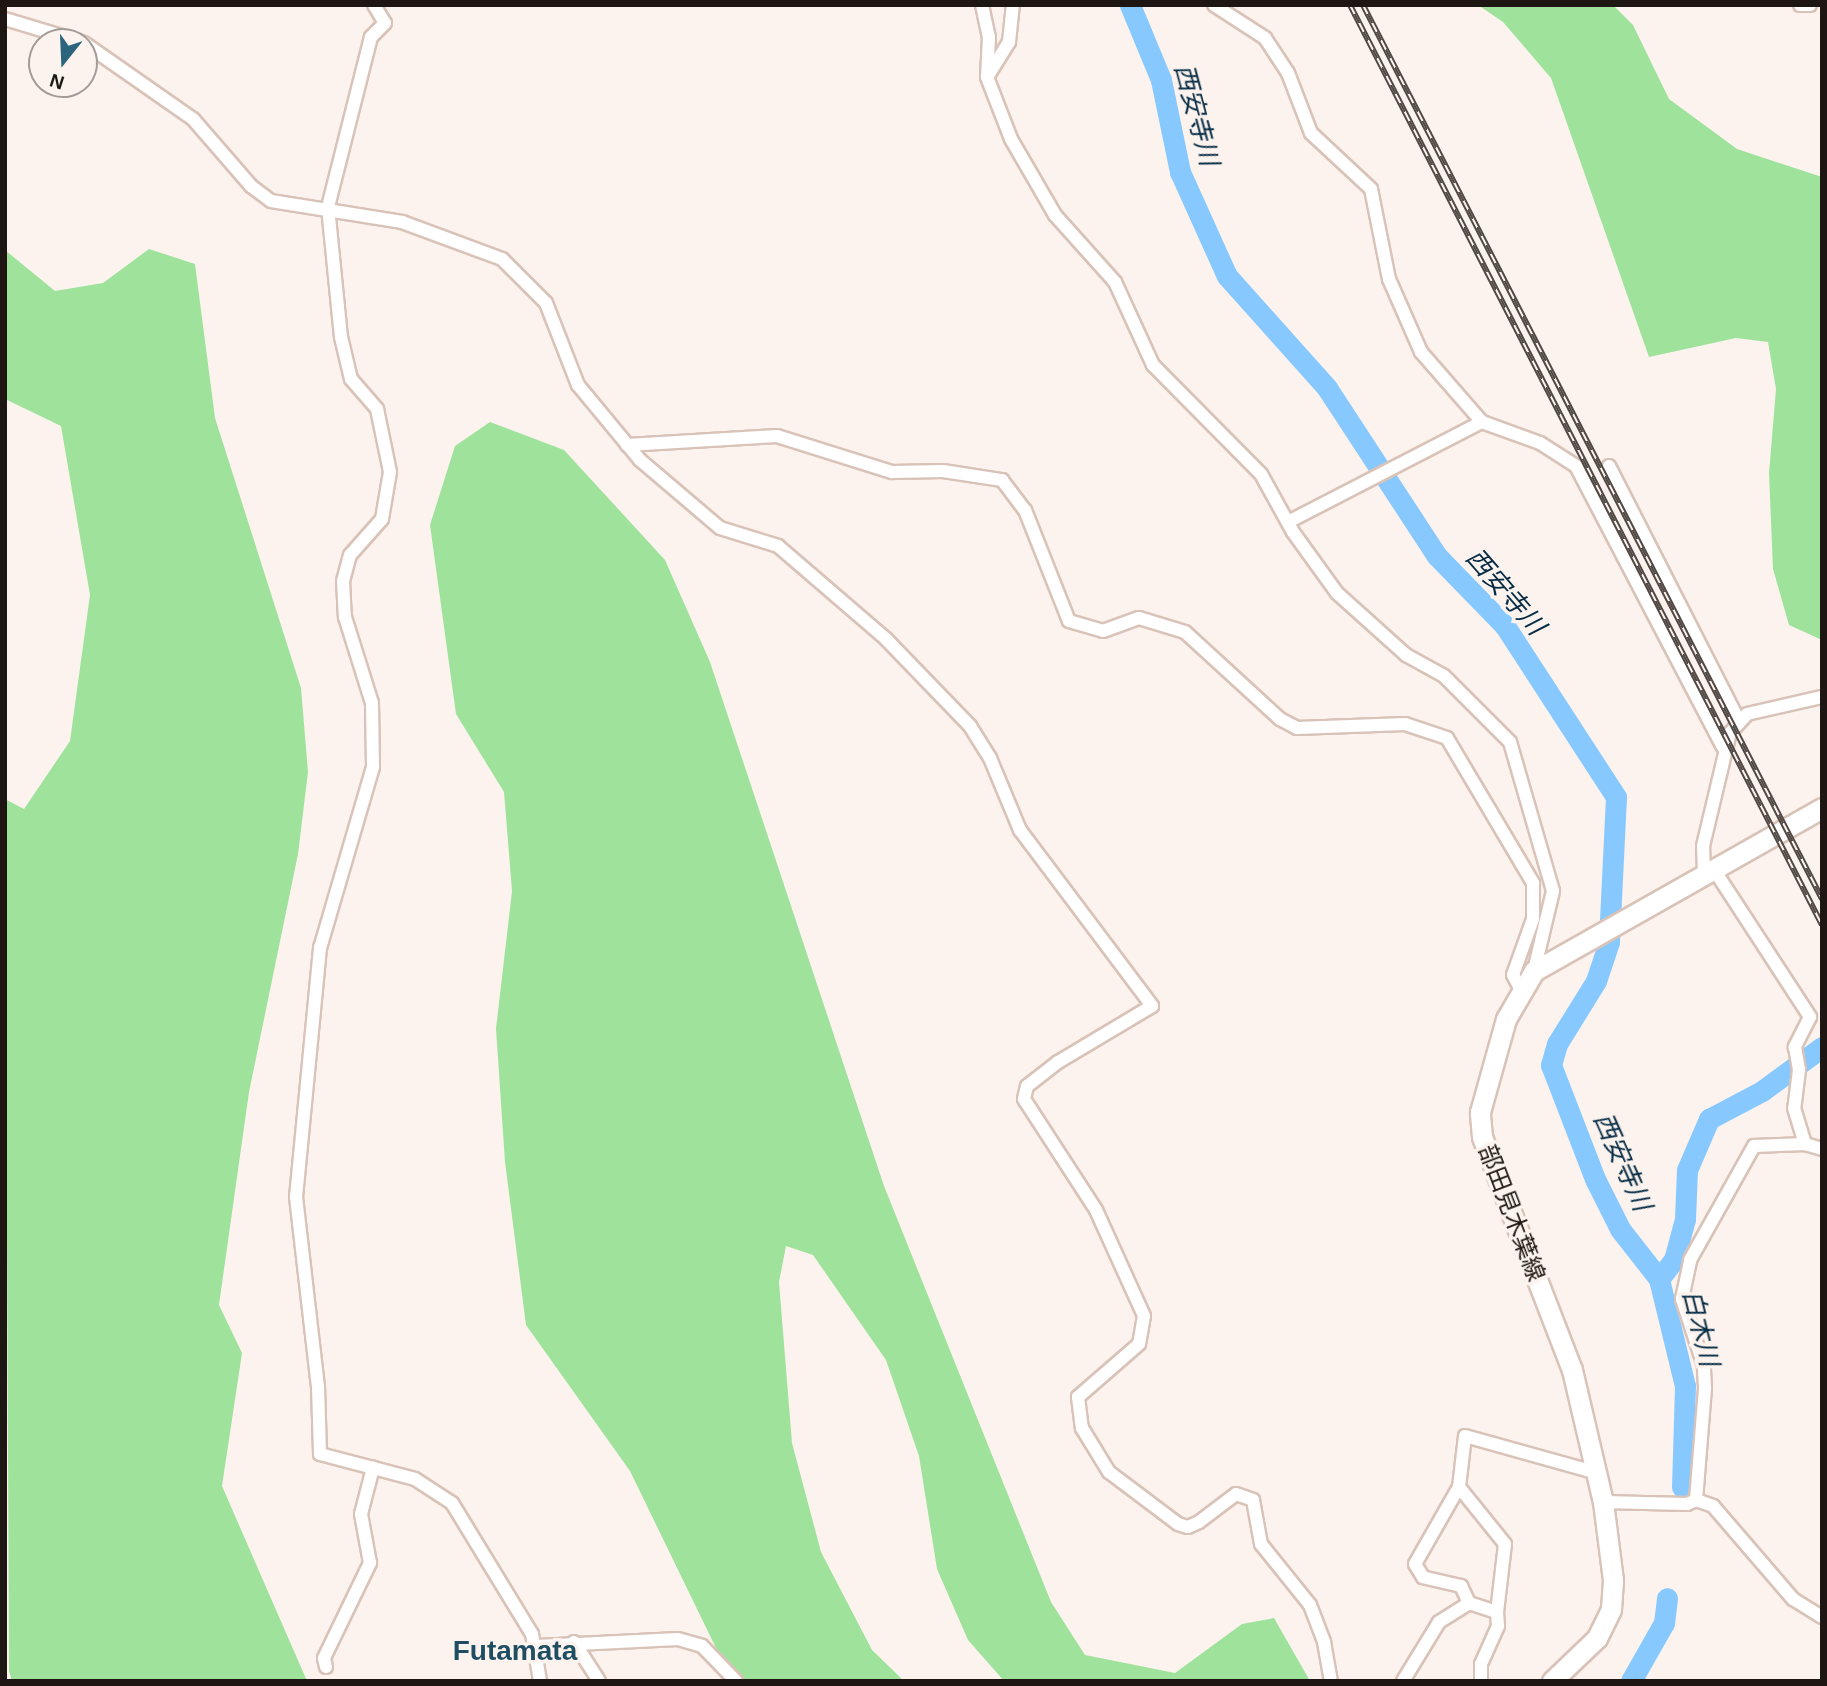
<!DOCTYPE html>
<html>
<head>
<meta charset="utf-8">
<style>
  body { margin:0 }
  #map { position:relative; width:1827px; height:1686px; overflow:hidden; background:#fcf3ee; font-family:Arial,"Noto Sans JP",sans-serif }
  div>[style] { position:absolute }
  .green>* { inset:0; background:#9ee29c }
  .river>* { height:21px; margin:-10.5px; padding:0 10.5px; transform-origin:10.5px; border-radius:10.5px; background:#87c9fe }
  .roads { filter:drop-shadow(2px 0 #d9c3b8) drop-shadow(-2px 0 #d9c3b8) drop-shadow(0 2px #d9c3b8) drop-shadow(0 -2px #d9c3b8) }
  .minor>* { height:12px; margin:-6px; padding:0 6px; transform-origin:6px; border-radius:6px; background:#fff }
  .secondary>* { height:19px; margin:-9.5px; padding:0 9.5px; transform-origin:9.5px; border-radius:9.5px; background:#fff }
  .rail>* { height:6px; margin-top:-3px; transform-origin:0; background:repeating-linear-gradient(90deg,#fcf3ee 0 10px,#504844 0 20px); box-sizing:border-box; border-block:2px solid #504844 }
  span { translate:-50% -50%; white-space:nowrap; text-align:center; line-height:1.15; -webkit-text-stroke:7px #fcf3ee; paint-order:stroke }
  .street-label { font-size:24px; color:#1e1612 }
  .water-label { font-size:26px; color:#062c45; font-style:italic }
  .quarter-label { font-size:28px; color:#1f4e62; font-weight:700 }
  .frame { position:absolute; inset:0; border:7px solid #1e1612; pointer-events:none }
  .north { position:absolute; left:28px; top:28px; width:70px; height:70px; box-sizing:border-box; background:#fcf3ee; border:2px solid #a39b96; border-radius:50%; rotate:198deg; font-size:19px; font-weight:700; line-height:28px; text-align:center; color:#1e1612 }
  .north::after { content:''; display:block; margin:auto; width:24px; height:32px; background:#2a657d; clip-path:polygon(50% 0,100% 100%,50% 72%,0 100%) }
</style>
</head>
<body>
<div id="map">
  <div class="green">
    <i style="clip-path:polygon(1478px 5px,1613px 5px,1633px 25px,1669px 99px,1737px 149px,1822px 177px,1822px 640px,1789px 625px,1773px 569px,1769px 473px,1776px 389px,1768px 342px,1736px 338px,1649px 357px,1551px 78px,1503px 22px)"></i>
    <i style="clip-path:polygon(149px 249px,195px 264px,215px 418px,301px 688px,308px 772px,298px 854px,249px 1092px,219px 1305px,242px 1353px,222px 1486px,307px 1681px,12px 1681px,9px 1671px,5px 799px,24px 809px,70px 741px,90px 595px,61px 426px,5px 399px,5px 250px,55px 291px,103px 283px)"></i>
    <i style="clip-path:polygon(490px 422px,564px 450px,665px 560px,710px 662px,884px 1186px,1051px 1602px,1085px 1655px,1175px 1673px,1242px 1624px,1274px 1618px,1310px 1681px,1004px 1681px,968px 1640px,937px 1569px,919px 1456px,886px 1360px,813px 1255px,786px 1246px,779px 1282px,792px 1443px,821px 1552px,872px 1650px,904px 1681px,732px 1681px,630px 1471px,526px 1325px,505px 1162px,496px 1029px,512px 891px,504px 792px,456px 714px,430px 525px,455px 446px)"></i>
  </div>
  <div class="river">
    <i style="left:1130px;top:5px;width:81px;rotate:67.5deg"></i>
    <i style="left:1161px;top:80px;width:94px;rotate:78.3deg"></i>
    <i style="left:1180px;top:172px;width:114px;rotate:65.7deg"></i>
    <i style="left:1227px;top:276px;width:150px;rotate:48.2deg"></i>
    <i style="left:1327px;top:388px;width:201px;rotate:56.8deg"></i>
    <i style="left:1437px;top:556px;width:98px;rotate:45.8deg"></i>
    <i style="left:1505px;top:626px;width:204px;rotate:57deg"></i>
    <i style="left:1616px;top:797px;width:145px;rotate:92.8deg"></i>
    <i style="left:1609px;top:942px;width:41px;rotate:108.4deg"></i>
    <i style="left:1596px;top:981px;width:74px;rotate:121.8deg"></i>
    <i style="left:1557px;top:1044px;width:22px;rotate:106deg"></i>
    <i style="left:1551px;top:1065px;width:122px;rotate:68.9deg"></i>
    <i style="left:1595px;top:1179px;width:56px;rotate:63.4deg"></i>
    <i style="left:1620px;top:1229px;width:63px;rotate:52deg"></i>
    <i style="left:1682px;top:1487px;width:101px;rotate:-88.3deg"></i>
    <i style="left:1685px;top:1386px;width:110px;rotate:-103.7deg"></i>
    <i style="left:1659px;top:1279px;width:24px;rotate:-52deg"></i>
    <i style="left:1674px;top:1260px;width:42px;rotate:-75deg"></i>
    <i style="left:1685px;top:1219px;width:49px;rotate:-87.7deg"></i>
    <i style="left:1687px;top:1170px;width:56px;rotate:-66.7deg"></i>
    <i style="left:1709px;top:1119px;width:60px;rotate:-27.8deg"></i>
    <i style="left:1762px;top:1091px;width:74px;rotate:-36.3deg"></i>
    <i style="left:1631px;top:1681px;width:67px;rotate:-60.4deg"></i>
    <i style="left:1664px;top:1623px;width:25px;rotate:-83deg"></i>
  </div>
  <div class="roads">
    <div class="minor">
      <i style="left:374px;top:5px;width:21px;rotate:59deg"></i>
      <i style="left:385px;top:23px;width:20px;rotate:135deg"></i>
      <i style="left:371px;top:37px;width:175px;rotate:104.2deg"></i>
      <i style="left:328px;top:207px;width:131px;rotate:84.3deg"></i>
      <i style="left:341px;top:337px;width:43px;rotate:76.6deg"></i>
      <i style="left:351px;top:379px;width:40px;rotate:49deg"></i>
      <i style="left:377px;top:409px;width:64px;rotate:78.3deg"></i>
      <i style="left:390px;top:472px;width:48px;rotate:99.7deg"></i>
      <i style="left:382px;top:519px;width:48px;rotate:131.6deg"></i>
      <i style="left:350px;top:555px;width:27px;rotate:105deg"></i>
      <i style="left:343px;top:581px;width:36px;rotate:87deg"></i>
      <i style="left:345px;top:617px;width:90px;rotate:72.6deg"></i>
      <i style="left:372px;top:703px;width:64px;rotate:89.1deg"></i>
      <i style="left:373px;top:767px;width:189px;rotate:106.3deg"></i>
      <i style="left:320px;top:948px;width:250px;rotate:95.5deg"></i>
      <i style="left:296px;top:1197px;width:190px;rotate:83.4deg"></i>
      <i style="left:318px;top:1386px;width:68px;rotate:88.3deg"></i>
      <i style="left:320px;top:1454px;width:98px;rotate:14.7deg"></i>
      <i style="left:415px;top:1479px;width:44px;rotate:33deg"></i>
      <i style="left:452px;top:1503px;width:153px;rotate:58.6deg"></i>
      <i style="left:532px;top:1634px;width:48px;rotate:80.3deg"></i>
      <i style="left:982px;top:5px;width:33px;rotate:78deg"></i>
      <i style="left:989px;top:37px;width:40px;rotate:92.9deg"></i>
      <i style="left:987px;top:77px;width:66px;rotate:68.8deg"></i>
      <i style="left:1011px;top:139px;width:88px;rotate:59.9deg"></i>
      <i style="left:1055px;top:215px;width:90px;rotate:48.2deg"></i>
      <i style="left:1115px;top:282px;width:91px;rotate:65.4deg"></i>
      <i style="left:1153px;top:365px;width:153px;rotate:45.3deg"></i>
      <i style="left:1261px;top:474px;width:66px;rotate:61.1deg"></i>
      <i style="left:1293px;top:532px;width:75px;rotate:54.2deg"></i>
      <i style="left:1337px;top:593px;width:93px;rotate:41.9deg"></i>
      <i style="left:1406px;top:655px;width:43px;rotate:28.9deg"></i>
      <i style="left:1444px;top:676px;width:93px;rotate:45deg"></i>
      <i style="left:1510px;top:742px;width:155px;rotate:73.9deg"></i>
      <i style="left:1553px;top:891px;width:82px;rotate:103.4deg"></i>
      <i style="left:1214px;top:5px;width:61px;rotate:32.9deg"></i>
      <i style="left:1265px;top:38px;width:42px;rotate:56.7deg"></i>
      <i style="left:1288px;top:73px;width:64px;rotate:69deg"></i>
      <i style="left:1311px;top:133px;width:82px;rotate:43deg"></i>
      <i style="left:1371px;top:189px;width:92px;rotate:78.7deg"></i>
      <i style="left:1389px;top:279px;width:80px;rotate:66.3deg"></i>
      <i style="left:1421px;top:352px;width:93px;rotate:48.9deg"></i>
      <i style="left:1482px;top:422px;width:62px;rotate:19.9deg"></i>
      <i style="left:1540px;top:443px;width:43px;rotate:32.6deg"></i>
      <i style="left:1576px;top:466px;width:317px;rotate:62.4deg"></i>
      <i style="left:1800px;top:5px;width:10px"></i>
      <i style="left:5px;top:19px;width:79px;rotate:16.8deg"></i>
      <i style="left:84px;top:43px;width:133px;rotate:34.9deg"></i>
      <i style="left:193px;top:119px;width:89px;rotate:49.1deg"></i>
      <i style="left:251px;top:186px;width:25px;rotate:37deg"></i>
      <i style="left:271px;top:201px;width:133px;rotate:9.1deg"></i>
      <i style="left:402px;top:222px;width:107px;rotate:20.3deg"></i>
      <i style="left:502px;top:259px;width:62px;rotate:45deg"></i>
      <i style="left:546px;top:303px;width:88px;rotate:68.7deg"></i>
      <i style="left:578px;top:385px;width:97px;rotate:50.4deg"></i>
      <i style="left:640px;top:460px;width:105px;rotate:40.4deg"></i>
      <i style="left:720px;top:528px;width:61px;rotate:17.2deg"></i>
      <i style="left:778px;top:546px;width:143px;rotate:40.7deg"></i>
      <i style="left:886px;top:639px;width:121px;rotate:46deg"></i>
      <i style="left:970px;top:726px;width:38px;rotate:58deg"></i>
      <i style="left:990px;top:758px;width:78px;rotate:67.4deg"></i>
      <i style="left:1020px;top:830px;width:220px;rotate:53.1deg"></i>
      <i style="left:1152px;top:1006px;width:109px;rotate:149.2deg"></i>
      <i style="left:1058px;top:1062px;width:39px;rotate:142deg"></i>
      <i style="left:1027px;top:1086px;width:13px;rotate:103deg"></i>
      <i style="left:1024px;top:1099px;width:132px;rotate:57deg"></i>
      <i style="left:1096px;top:1210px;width:116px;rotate:65.6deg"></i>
      <i style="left:1144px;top:1316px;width:28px;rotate:100deg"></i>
      <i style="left:1139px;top:1344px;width:81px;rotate:139deg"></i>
      <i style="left:1078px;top:1397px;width:31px;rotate:83deg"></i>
      <i style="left:1082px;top:1428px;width:52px;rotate:58.5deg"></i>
      <i style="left:1109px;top:1472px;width:86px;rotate:37deg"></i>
      <i style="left:1178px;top:1524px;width:10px;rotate:17deg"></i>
      <i style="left:1188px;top:1527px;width:12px;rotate:-24deg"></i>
      <i style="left:1199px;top:1522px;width:46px;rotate:-37.1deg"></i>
      <i style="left:1236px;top:1494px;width:18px;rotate:19deg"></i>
      <i style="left:1253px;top:1500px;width:45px;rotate:79.7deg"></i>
      <i style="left:1261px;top:1544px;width:78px;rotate:51.2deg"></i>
      <i style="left:1310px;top:1605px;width:40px;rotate:69deg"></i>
      <i style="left:1324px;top:1642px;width:40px;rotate:80deg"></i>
      <i style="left:989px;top:74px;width:38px;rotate:-58deg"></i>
      <i style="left:1009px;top:42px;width:37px;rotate:-84deg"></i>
      <i style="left:627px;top:445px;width:150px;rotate:-3.4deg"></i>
      <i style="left:777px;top:436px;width:121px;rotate:17.4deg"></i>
      <i style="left:892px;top:472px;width:51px;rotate:-1.1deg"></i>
      <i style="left:943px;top:471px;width:60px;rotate:8.7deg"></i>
      <i style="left:1002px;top:480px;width:38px;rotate:53deg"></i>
      <i style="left:1025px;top:510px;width:119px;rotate:68.4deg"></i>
      <i style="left:1069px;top:621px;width:35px;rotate:16deg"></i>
      <i style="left:1103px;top:631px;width:38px;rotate:-20deg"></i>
      <i style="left:1139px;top:618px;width:48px;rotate:16.9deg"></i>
      <i style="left:1185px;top:632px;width:129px;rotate:42.5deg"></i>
      <i style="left:1280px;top:719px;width:19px;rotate:28deg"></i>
      <i style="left:1297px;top:728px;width:108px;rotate:-2.1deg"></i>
      <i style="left:1405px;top:724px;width:44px;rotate:18.4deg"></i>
      <i style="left:1447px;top:738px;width:169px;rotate:59.3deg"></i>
      <i style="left:1533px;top:883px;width:36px;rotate:90deg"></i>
      <i style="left:1533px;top:919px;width:59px;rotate:109.7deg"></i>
      <i style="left:1513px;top:975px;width:17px;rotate:62deg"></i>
      <i style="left:1609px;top:466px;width:286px;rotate:63deg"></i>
      <i style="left:1288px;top:522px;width:218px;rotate:-27.3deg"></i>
      <i style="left:1713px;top:868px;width:178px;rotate:56.9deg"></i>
      <i style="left:1810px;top:1017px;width:34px;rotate:117deg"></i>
      <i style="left:1795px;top:1047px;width:23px;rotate:80deg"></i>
      <i style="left:1799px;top:1070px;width:38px;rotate:97deg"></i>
      <i style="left:1794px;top:1108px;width:38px;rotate:73deg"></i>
      <i style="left:1704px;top:873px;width:27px;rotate:-92deg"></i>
      <i style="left:1703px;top:846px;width:116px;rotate:-76.6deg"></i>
      <i style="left:1730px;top:733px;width:25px;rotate:-48deg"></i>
      <i style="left:1747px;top:714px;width:77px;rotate:-12.8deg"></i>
      <i style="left:1459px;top:1487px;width:73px;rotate:51.1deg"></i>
      <i style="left:1505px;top:1544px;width:68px;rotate:96.7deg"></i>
      <i style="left:1696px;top:1500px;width:112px;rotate:-85.4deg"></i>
      <i style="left:1705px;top:1388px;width:22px;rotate:-93deg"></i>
      <i style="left:1704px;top:1366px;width:71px;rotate:-108.2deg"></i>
      <i style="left:1682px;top:1299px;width:40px;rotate:-78deg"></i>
      <i style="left:1690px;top:1260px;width:131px;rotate:-60.7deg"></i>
      <i style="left:1754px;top:1146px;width:51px;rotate:-2.2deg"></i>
      <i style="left:1805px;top:1144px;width:18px;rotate:16deg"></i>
      <i style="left:1603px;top:1502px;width:84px;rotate:1.4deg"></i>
      <i style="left:1687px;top:1504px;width:10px;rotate:-24deg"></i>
      <i style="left:1696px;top:1500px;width:18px;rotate:19deg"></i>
      <i style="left:1713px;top:1506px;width:123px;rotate:49.3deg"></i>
      <i style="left:1793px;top:1599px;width:34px;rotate:32deg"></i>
      <i style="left:1469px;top:1603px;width:19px;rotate:-115deg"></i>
      <i style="left:1461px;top:1586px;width:39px;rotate:-167deg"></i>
      <i style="left:1423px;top:1577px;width:15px;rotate:-122deg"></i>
      <i style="left:1415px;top:1564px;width:89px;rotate:-60.3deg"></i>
      <i style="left:1459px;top:1487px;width:51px;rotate:-83.3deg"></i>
      <i style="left:1465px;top:1436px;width:127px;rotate:15.6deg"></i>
      <i style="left:1587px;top:1470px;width:9px;rotate:-18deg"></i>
      <i style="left:574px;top:1642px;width:46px;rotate:57.3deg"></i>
      <i style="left:537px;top:1646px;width:141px;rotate:-2.8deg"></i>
      <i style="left:678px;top:1639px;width:25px;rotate:16deg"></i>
      <i style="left:702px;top:1646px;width:49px;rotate:45.8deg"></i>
      <i style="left:326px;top:1667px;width:9px;rotate:-103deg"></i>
      <i style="left:324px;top:1658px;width:106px;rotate:-64.2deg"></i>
      <i style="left:370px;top:1563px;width:50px;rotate:-100.4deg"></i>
      <i style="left:361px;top:1514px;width:48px;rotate:-75.4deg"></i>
      <i style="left:1403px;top:1681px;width:69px;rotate:-58.6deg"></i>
      <i style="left:1439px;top:1622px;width:36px;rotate:-32deg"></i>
      <i style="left:1469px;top:1603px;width:29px;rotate:18deg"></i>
      <i style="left:1497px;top:1612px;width:14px;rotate:86deg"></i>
      <i style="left:1498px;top:1626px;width:42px;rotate:114.1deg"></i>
      <i style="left:1481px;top:1664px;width:17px;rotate:90deg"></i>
    </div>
    <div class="secondary">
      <i style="left:1552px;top:1681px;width:62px;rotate:-43.7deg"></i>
      <i style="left:1597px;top:1638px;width:32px;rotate:-64deg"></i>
      <i style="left:1611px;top:1609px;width:29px;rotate:-86deg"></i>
      <i style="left:1613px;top:1580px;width:79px;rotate:-97.3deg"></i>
      <i style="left:1603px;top:1502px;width:136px;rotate:-103.2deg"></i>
      <i style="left:1572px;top:1370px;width:250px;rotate:-111.1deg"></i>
      <i style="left:1482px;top:1137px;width:25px;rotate:-95deg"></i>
      <i style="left:1480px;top:1112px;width:97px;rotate:-74.4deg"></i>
      <i style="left:1506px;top:1019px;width:56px;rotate:-59.7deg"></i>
      <i style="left:1534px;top:971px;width:331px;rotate:-29.5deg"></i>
    </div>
  </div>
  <div class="rail">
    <i style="left:1350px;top:5px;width:1034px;rotate:62.84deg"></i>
    <i style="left:1363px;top:5px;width:1005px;rotate:62.82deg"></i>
  </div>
  <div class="street-label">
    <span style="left:1512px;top:1213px;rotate:69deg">部田見木葉線</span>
  </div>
  <div class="water-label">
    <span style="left:1196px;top:115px;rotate:75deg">西安寺川</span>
    <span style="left:1505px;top:592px;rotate:49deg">西安寺川</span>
    <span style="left:1622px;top:1162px;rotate:66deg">西安寺川</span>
    <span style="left:1700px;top:1328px;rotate:76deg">白木川</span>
  </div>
  <div class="quarter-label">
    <span style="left:515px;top:1651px">Futamata</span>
  </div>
  <div class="frame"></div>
  <div class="north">N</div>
</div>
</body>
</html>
